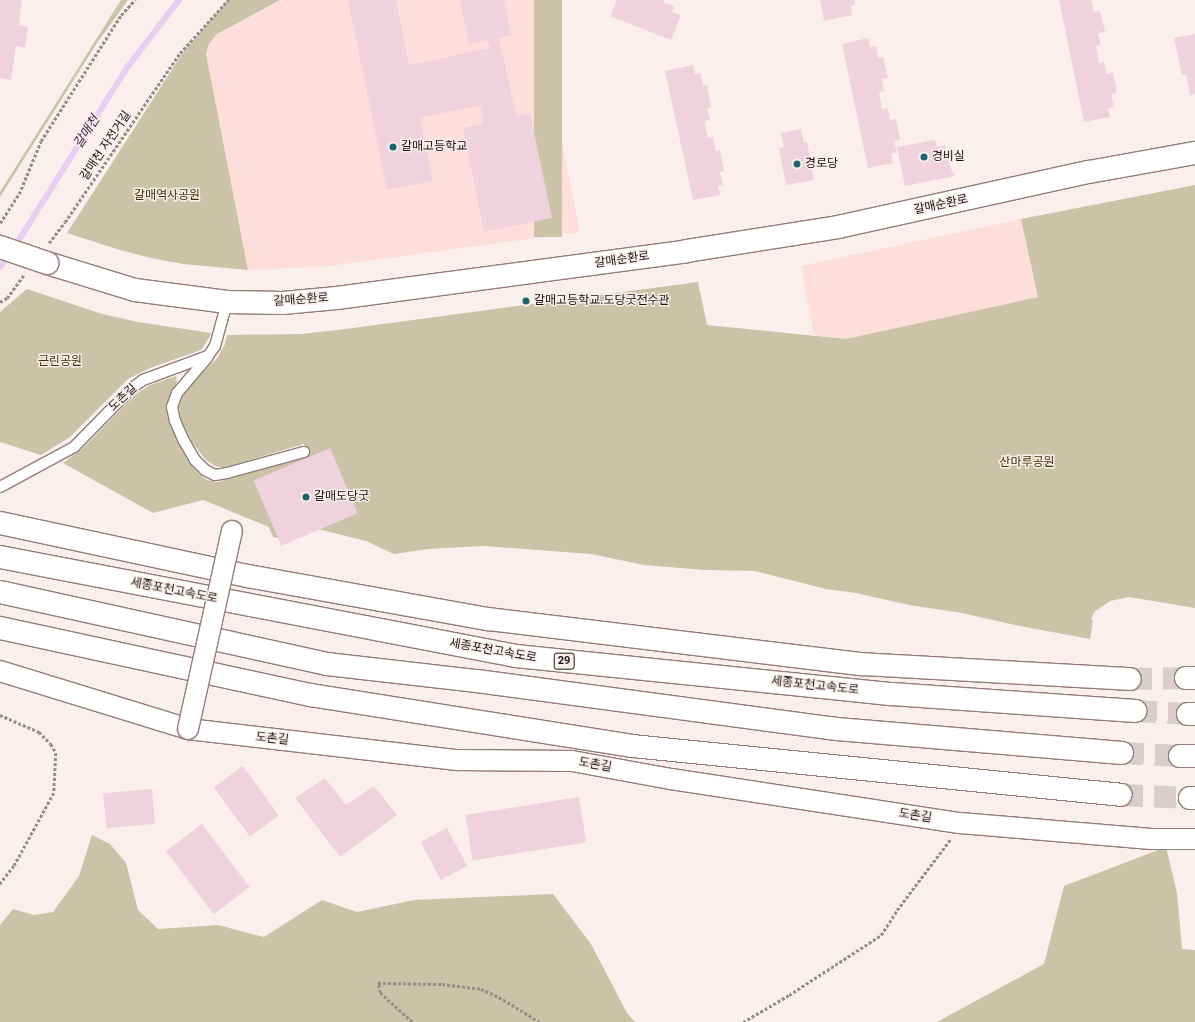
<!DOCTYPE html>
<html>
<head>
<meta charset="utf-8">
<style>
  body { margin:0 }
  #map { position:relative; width:1195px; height:1022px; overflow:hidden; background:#fbefed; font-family:Roboto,"Noto Sans KR",sans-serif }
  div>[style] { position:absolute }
  .built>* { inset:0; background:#fededb }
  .green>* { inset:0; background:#cac3a7; transform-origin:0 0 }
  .stream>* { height:5.5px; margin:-2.75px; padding:0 2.75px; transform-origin:2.75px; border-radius:2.75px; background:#e8cff2 }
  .building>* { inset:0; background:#efd2de; transform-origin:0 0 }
  .highway-tunnel>* { height:22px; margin-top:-11px; transform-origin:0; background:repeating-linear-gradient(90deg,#d9cecc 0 22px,transparent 0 33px) }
  .path>* { height:2.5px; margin-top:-1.25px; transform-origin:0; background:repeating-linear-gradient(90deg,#978c8b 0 3px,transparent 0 5px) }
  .roads { filter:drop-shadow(1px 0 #967b78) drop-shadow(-1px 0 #967b78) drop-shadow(0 1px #967b78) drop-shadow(0 -1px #967b78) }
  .lane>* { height:10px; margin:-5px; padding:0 5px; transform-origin:5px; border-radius:5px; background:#fff }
  .street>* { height:20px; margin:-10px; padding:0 10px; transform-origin:10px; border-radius:10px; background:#fff }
  .secondary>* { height:22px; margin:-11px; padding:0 11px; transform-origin:11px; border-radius:11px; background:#fff }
  .highway>* { height:22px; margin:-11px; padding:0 11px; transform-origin:11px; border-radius:11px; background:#fff }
  .bridges { filter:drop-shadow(1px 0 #967b78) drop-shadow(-1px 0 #967b78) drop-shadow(0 1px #967b78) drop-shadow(0 -1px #967b78) }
  .street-bridge>* { height:20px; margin:-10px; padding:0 10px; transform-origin:10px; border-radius:10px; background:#fff }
  .secondary-bridge>* { height:22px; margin:-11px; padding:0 11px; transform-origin:11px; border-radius:11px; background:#fff }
  .dots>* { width:11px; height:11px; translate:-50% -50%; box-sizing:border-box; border:2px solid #fbefed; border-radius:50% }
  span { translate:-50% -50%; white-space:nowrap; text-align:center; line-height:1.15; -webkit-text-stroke:3px #fbefed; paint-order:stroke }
  .shield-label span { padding:1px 3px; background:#fbefed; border:1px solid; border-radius:3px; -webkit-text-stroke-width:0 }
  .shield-label { font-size:11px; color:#1a100f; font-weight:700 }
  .street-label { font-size:12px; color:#1a100f }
  .poi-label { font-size:12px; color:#1a100f }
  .left { translate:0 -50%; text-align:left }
  .park-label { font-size:12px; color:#413501 }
  .water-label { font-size:13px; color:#442450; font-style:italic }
</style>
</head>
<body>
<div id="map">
  <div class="built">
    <i style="clip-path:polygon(280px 0,534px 0,580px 232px,329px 266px,248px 270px,206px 54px,209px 44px,216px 35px)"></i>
    <i style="clip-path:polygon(1021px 219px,1038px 297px,846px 339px,814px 335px,801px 266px)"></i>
  </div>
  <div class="green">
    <i style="clip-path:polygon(121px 0,128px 0,97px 43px,0 197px,0 192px)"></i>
    <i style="clip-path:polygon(228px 0,280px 0,217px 34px,209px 44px,206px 54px,248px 270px,183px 264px,151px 258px,120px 250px,67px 233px,180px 57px,200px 32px)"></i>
    <i style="left:534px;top:0;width:28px;height:237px"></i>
    <i style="clip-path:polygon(1195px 185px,1195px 608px,1129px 597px,1110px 601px,1094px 612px,1091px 620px,1093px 620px,1090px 639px,1015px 625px,962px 613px,909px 605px,856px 593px,826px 589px,755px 571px,705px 570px,644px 565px,591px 554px,483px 546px,428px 549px,394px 554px,366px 541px,318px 529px,290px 541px,273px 537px,269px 527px,203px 500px,153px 513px,63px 463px,83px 448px,136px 394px,150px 385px,176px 376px,177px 382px,170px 395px,167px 407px,169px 420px,187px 459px,197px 472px,207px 480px,218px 482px,300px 458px,304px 460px,304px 444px,223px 468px,213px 465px,205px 459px,191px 441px,181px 421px,179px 407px,180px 401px,188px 388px,218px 357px,225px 344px,227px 335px,301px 334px,338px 330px,698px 282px,707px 325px,846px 339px,1038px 297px,1021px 219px)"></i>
    <i style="clip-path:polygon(27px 289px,102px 314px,138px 322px,211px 333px,209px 338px,201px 350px,150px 368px,128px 379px,70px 437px,41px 455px,0 442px,0 312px)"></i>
    <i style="clip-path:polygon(92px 835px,110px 844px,126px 863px,138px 910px,158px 929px,218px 925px,264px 937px,322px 900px,357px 912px,414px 900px,553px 894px,591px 944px,627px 1013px,635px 1022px,0 1022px,0 925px,13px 909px,34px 915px,53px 912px,79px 876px)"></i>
    <i style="clip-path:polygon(1166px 847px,1177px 893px,1182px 949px,1195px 950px,1195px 1022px,937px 1022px,1044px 964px,1064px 886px)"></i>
  </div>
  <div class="stream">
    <i style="left:14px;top:248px;width:213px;rotate:-57.9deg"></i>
    <i style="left:127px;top:68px;width:86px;rotate:-52.6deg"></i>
    <i style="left:0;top:267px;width:15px;rotate:-53deg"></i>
  </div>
  <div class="building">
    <i style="clip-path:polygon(0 0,22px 0,19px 25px,28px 27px,25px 48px,16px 46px,11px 80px,0 78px)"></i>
    <i style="clip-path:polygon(348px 0,396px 0,409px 65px,490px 48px,488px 40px,469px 44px,460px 0,504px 0,511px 35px,499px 38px,516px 116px,530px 113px,552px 218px,484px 232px,463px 128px,483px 123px,480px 105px,420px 118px,433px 181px,387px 190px)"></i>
    <i style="clip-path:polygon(617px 0,664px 0,663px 2px,674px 6px,672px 12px,681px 15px,671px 40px,610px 16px)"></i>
    <i style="clip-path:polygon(820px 0,854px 0,855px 5px,851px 6px,852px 15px,824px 21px)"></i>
    <i style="clip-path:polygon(1059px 0,1092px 0,1094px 12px,1100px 11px,1105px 32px,1098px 33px,1101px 45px,1096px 46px,1099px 63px,1104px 62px,1107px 74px,1113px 72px,1117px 93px,1111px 95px,1114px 107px,1108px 108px,1110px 117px,1084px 122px)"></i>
    <i style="clip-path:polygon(1195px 34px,1195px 94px,1190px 95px,1186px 74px,1182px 75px,1174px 38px)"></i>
    <i style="clip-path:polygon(868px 38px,870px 47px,876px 46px,878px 58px,883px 57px,888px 78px,882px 79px,884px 91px,879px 92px,882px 109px,888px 108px,890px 120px,896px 119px,900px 140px,894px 141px,897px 153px,891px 154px,893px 163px,868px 168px,842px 44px)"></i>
    <i style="clip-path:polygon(693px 65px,695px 74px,701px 73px,703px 86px,707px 85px,711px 107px,707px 108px,710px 120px,705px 121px,706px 130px,708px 138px,713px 137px,716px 151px,720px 150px,724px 171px,720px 172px,723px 185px,718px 186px,720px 195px,693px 200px,665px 71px)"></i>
    <i style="clip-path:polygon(801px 129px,804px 143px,807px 142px,814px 180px,786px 185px,779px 148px,784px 147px,781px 133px)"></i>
    <i style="clip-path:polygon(935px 140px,937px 147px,945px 145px,950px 167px,955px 176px,905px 186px,897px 147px)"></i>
    <i style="left:330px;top:448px;width:71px;height:83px;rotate:67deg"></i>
    <i style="left:243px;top:766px;width:61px;height:36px;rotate:54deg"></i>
    <i style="clip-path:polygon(325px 778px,346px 805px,374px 786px,397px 815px,340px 857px,295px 798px)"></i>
    <i style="left:152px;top:789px;width:35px;height:49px;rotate:85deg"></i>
    <i style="left:579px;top:797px;width:46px;height:115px;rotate:81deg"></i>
    <i style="left:202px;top:824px;width:79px;height:45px;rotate:53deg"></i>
    <i style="left:447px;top:828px;width:43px;height:30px;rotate:62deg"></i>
  </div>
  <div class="highway-tunnel">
    <i style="left:1130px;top:679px;width:56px;rotate:-1deg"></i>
    <i style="left:1135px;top:711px;width:53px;rotate:3.2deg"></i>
    <i style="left:1122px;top:753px;width:58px;rotate:3deg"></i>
    <i style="left:1121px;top:795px;width:69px;rotate:2.5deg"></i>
  </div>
  <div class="path">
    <i style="left:0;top:223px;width:35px;rotate:-57deg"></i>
    <i style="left:19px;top:194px;width:57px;rotate:-67.5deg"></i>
    <i style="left:41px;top:141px;width:149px;rotate:-57.6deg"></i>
    <i style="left:121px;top:15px;width:21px;rotate:-47deg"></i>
    <i style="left:49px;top:243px;width:26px;rotate:-53deg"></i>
    <i style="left:65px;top:222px;width:204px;rotate:-55.8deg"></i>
    <i style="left:180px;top:53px;width:72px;rotate:-47.8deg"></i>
    <i style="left:0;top:302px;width:8px;rotate:-30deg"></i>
    <i style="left:7px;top:298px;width:29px;rotate:-54deg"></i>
    <i style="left:0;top:715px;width:43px;rotate:23.6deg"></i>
    <i style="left:39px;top:732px;width:17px;rotate:45deg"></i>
    <i style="left:51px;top:744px;width:10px;rotate:61deg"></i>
    <i style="left:56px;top:753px;width:40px;rotate:92.9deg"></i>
    <i style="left:54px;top:793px;width:83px;rotate:118.7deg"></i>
    <i style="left:14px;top:866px;width:23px;rotate:128deg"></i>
    <i style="left:412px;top:1022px;width:43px;rotate:-137.8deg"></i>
    <i style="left:380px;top:993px;width:10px;rotate:-101deg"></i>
    <i style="left:378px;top:983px;width:64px;rotate:0.9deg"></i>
    <i style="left:442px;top:984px;width:39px;rotate:7deg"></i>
    <i style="left:481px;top:989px;width:20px;rotate:24deg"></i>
    <i style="left:499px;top:997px;width:48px;rotate:31.4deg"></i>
    <i style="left:743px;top:1022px;width:53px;rotate:-30.4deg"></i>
    <i style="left:789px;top:995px;width:110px;rotate:-33.1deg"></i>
    <i style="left:881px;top:935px;width:30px;rotate:-57deg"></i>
    <i style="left:897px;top:910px;width:88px;rotate:-52.9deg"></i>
  </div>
  <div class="roads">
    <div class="lane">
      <i style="left:207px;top:358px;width:46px;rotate:130.6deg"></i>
      <i style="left:177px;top:393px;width:15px;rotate:110deg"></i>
      <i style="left:172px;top:407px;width:14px;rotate:78deg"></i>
      <i style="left:175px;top:421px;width:22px;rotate:66deg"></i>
      <i style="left:184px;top:441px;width:22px;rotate:60deg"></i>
      <i style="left:195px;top:460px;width:14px;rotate:45deg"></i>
      <i style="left:205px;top:470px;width:11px;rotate:27deg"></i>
      <i style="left:215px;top:475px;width:12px;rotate:-9deg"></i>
      <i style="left:227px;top:473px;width:80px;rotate:-15.3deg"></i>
      <i style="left:0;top:487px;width:84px;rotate:-28.4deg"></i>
      <i style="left:74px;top:447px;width:83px;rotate:-45.5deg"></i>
      <i style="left:132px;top:388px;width:14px;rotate:-36deg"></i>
      <i style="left:143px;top:380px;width:69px;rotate:-20.3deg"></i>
      <i style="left:208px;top:356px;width:12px;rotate:-55deg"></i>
      <i style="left:215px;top:346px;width:46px;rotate:-74.7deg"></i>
    </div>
    <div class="street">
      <i style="left:0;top:671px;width:197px;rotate:17.1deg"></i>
      <i style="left:188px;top:729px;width:271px;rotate:6.6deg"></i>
      <i style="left:457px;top:760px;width:115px;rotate:0.5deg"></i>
      <i style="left:572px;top:761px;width:101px;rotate:10.3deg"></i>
      <i style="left:671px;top:779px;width:292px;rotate:8.7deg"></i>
      <i style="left:960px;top:823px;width:192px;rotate:4.8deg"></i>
      <i style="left:1151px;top:839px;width:44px"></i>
    </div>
    <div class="secondary">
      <i style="left:47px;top:263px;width:92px;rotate:17.1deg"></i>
      <i style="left:135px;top:290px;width:93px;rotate:7.4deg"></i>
      <i style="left:227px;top:302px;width:56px;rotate:1deg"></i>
      <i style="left:283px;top:303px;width:54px;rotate:-5.3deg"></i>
      <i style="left:337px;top:298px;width:353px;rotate:-7.6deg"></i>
      <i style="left:687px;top:251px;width:153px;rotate:-9deg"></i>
      <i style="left:838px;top:227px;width:257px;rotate:-12.4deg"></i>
      <i style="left:1089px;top:172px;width:108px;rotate:-10.2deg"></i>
    </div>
    <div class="highway">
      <i style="left:0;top:523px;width:254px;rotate:12.1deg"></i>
      <i style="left:248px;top:576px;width:244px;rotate:10.2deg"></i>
      <i style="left:488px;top:619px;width:376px;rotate:6.9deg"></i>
      <i style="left:861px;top:664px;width:269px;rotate:3.2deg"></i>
      <i style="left:0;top:557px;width:525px;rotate:10.86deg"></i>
      <i style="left:516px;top:656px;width:378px;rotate:5.8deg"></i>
      <i style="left:892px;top:694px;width:244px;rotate:4deg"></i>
      <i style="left:0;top:592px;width:335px;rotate:12.4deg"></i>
      <i style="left:327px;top:664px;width:151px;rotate:6.5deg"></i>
      <i style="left:477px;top:681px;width:363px;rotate:7.6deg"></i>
      <i style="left:837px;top:729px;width:286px;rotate:4.8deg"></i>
      <i style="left:0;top:628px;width:318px;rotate:12.2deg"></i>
      <i style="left:311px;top:695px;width:325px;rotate:9deg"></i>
      <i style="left:632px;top:746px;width:491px;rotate:5.7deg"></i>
      <i style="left:1186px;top:678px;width:9px"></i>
      <i style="left:1188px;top:714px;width:7px"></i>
      <i style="left:1180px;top:756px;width:15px"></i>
      <i style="left:1190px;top:798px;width:5px"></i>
    </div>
  </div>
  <div class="bridges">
    <div class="street-bridge">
      <i style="left:188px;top:729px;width:203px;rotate:-77.5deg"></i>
    </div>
    <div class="secondary-bridge">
      <i style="left:0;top:247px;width:50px;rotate:18.8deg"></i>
    </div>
  </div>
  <div class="dots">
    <i style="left:393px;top:147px;background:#1b6471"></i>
    <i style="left:924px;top:157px;background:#1b6471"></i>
    <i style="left:797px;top:164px;background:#1b6471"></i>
    <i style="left:526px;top:301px;background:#1b6471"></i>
    <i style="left:306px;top:497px;background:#1b6471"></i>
  </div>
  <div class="shield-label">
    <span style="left:564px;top:661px">29</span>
  </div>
  <div class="street-label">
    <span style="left:106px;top:146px;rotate:-56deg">갈매천 자전거길</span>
    <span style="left:941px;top:205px;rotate:-12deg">갈매순환로</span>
    <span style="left:622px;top:260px;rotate:-8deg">갈매순환로</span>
    <span style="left:301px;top:300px;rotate:-4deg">갈매순환로</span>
    <span style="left:123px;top:398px;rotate:-43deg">도촌길</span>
    <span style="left:174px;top:591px;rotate:11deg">세종포천고속도로</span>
    <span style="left:493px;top:651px;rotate:10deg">세종포천고속도로</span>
    <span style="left:815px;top:686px;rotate:6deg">세종포천고속도로</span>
    <span style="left:272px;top:739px;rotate:6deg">도촌길</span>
    <span style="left:595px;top:765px;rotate:10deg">도촌길</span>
    <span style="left:915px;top:816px;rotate:9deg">도촌길</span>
  </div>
  <div class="poi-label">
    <span class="left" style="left:401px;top:147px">갈매고등학교</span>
    <span class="left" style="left:932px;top:157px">경비실</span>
    <span class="left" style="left:805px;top:164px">경로당</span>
    <span class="left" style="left:534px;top:301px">갈매고등학교.도당굿전수관</span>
    <span class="left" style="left:314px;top:497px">갈매도당굿</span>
  </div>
  <div class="park-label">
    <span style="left:167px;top:196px">갈매역사공원</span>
    <span style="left:60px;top:362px">근린공원</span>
    <span style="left:1027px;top:463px">산마루공원</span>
  </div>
  <div class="water-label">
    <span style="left:87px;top:132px;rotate:-57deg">갈매천</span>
  </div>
</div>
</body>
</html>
